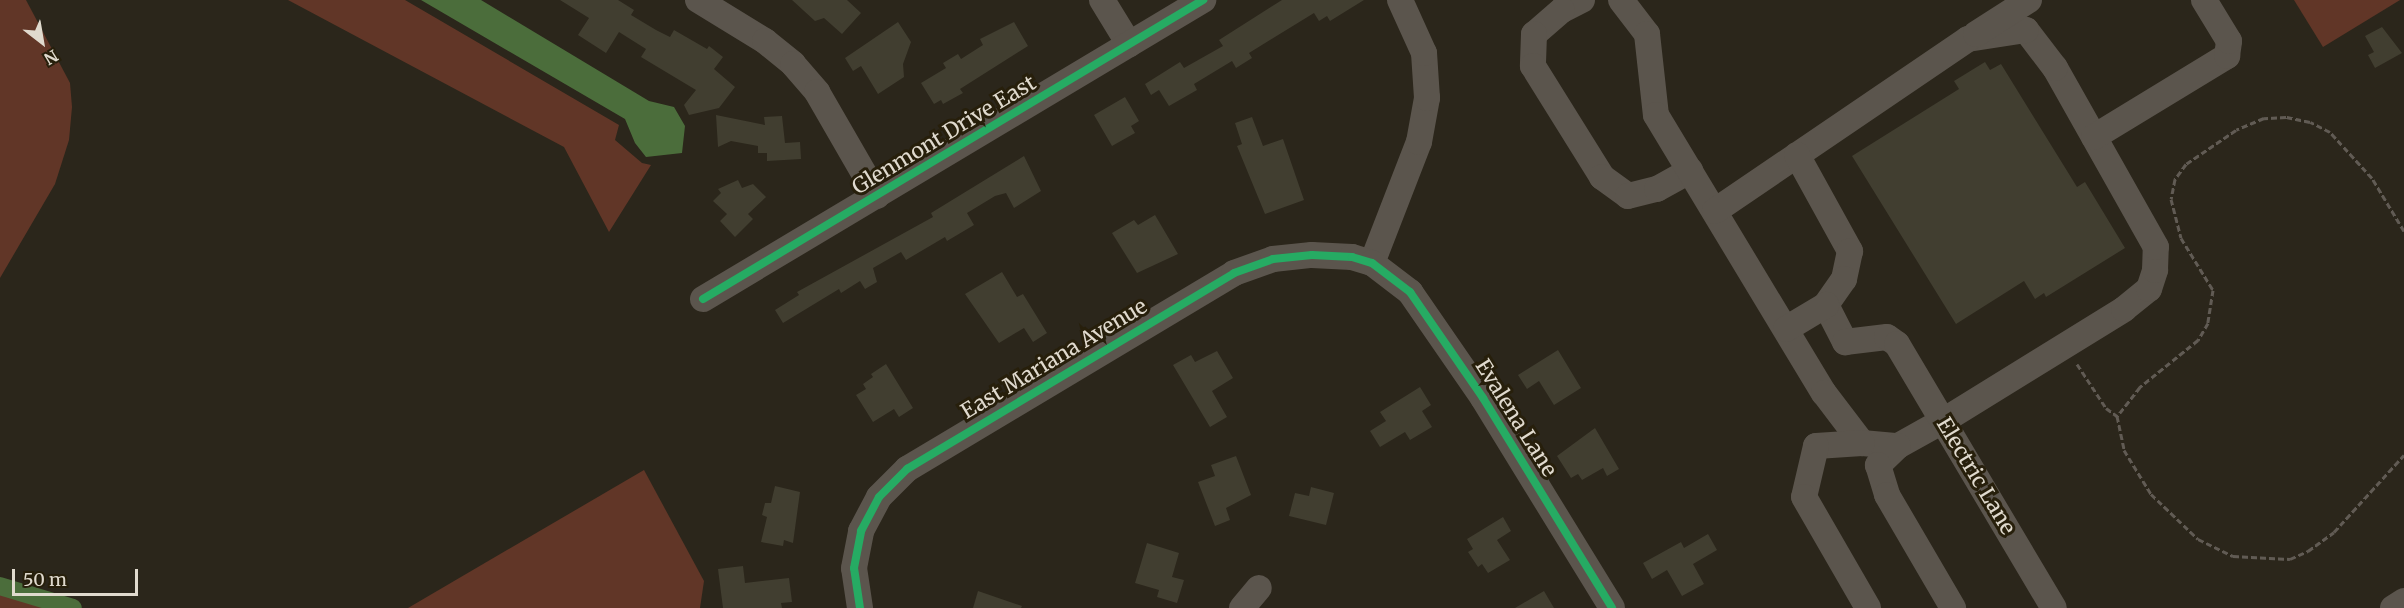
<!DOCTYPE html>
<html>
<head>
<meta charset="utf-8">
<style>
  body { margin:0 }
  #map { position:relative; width:2404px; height:608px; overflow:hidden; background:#2b261b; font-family:Merriweather,serif }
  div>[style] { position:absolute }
  .green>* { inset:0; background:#613627 }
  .water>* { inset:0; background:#4b6d3b }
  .canal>* { height:18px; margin:-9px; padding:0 9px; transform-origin:9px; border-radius:9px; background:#4b6d3b }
  .building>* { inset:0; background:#413e30 }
  .path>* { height:3px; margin-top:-1.5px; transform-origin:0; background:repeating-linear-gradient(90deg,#615b54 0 6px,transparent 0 9px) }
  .minor>* { height:26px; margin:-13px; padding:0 13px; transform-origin:13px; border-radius:13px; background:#5b554d }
  .cycleway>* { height:8px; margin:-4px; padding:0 4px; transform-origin:4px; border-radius:4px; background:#26ab63 }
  span { translate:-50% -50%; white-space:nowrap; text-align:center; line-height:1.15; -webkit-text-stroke:6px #271f0b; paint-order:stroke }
  .street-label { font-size:21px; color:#e0dace }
  .north { position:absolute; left:12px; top:12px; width:60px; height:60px; -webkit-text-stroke:4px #271f0b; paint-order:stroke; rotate:149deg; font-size:16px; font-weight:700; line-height:24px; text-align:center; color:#e0dace }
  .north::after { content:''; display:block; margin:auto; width:21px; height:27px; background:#e0dace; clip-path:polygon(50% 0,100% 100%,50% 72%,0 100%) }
  .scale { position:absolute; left:12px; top:569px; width:126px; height:27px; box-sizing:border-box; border:3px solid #e0dace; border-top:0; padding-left:8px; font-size:18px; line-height:21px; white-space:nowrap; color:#e0dace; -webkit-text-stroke:4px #271f0b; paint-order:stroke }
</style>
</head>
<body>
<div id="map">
  <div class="green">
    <i style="clip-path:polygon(0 0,26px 0,70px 83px,72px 107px,69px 140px,55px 184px,0 278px)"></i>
    <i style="clip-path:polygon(288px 0,405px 0,619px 125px,615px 140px,642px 163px,651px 165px,609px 232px,564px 147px)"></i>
    <i style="clip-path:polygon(2294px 0,2400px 0,2323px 47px)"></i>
    <i style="clip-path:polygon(644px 470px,704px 581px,700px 608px,408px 608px)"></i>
    <i style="clip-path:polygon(0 592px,48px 608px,0 608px)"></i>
  </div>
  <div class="water">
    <i style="clip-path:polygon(421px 0,481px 0,649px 101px,674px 107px,685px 126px,682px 153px,646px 157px,635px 143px,625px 119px)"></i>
  </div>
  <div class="canal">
    <i style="left:0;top:586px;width:76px;rotate:16.8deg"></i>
  </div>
  <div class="building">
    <i style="clip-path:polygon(560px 0,618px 0,634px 10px,631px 15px,656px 30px,670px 37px,674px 30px,707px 49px,709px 46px,723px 57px,714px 69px,735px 87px,719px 108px,689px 115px,684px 105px,696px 90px,641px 57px,646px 49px,619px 32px,606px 53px,578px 35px,589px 18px)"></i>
    <i style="clip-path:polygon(792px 0,847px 0,861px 13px,842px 34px,824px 18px,815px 21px)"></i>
    <i style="clip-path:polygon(1282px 0,1364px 0,1330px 21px,1327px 16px,1319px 21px,1314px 13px,1249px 53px,1252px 58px,1236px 68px,1232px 61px,1194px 84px,1197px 90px,1169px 106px,1159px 90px,1151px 95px,1145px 84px,1180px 62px,1184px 68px,1223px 46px,1219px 40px)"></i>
    <i style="clip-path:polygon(898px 22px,911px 42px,903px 64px,904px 77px,878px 94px,861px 66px,853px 71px,845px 58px)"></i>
    <i style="clip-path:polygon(1014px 22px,1028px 46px,960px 89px,963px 93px,943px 104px,941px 100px,934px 104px,921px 83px,946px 68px,943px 63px,958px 54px,961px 59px,983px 45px,980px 39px)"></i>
    <i style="clip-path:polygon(2382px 27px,2402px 53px,2375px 68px,2368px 55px,2374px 52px,2365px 36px)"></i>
    <i style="clip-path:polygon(1985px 62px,1990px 70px,2001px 64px,2077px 187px,2085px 182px,2125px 248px,2046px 297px,2044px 293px,2035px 299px,2024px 281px,1956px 324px,1852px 156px,1959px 89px,1954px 81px)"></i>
    <i style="clip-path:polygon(1125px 97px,1139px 121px,1131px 126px,1135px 133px,1112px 146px,1094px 115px)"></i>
    <i style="clip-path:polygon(716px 115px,765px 125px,764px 117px,782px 116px,785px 143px,800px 142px,801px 159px,767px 161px,767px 153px,758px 153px,758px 146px,731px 141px,718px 147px)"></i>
    <i style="clip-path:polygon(1252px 117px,1263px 146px,1283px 139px,1304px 200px,1265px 214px,1237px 146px,1242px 144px,1235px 123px)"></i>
    <i style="clip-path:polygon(1024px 156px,1041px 191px,1014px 208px,1006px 193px,995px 196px,967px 213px,974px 225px,947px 241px,945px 237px,906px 260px,901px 252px,873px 268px,877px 282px,865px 289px,860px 281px,841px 293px,839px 289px,783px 323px,775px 310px,799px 295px,797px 292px,933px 217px,931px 213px)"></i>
    <i style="clip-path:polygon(738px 180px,742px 188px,753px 184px,766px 197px,748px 214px,753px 219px,735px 237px,720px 221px,727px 214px,713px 201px,721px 193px,718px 189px)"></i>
    <i style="clip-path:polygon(1155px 215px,1178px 254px,1137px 273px,1112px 233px,1134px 220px,1138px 225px)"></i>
    <i style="clip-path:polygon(1002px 272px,1017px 297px,1023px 294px,1047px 333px,1033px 342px,1024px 328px,999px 343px,965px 294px)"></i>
    <i style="clip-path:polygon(1558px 350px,1581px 388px,1554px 405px,1539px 381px,1527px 389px,1518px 375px)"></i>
    <i style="clip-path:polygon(1217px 351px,1233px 378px,1212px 391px,1227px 417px,1210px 427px,1173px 365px,1191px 355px,1195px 362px)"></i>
    <i style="clip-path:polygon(886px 364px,913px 408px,899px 417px,894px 409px,873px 422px,856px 395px,866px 389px,863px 384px,873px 377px,871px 374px)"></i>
    <i style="clip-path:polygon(1420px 387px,1431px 405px,1422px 411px,1432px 427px,1410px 440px,1405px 432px,1380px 447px,1370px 431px,1386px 421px,1380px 412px)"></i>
    <i style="clip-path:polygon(1595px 428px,1619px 469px,1607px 476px,1603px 468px,1582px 480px,1578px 474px,1571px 478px,1557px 456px)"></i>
    <i style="clip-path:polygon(1236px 456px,1251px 495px,1226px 508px,1230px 520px,1215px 526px,1198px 482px,1215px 476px,1211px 465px)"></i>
    <i style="clip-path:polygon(775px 486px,800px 492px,793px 543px,784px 540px,783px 546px,761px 542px,767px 517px,762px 515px,765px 503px,771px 503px)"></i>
    <i style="clip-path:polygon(1311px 487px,1334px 493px,1326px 525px,1289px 516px,1295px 493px,1309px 496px)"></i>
    <i style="clip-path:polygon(1503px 517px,1511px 531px,1497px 540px,1510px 560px,1488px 573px,1482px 564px,1478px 567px,1468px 552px,1473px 549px,1467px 539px)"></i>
    <i style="clip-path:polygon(1708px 534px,1717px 550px,1693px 564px,1704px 584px,1682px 596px,1667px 570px,1652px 579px,1643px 563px,1681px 542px,1684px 548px)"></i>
    <i style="clip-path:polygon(1147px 543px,1179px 553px,1172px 577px,1184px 580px,1177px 603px,1157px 597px,1159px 590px,1135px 583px)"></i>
    <i style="clip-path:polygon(743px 566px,745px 583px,789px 578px,792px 602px,781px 603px,782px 608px,723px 608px,718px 569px)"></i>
    <i style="clip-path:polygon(978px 591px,1022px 606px,1021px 608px,973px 608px)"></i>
    <i style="clip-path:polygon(1544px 591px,1554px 608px,1515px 608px)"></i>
  </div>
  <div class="path">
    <i style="left:2404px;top:231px;width:62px;rotate:-121.1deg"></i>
    <i style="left:2372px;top:178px;width:62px;rotate:-132.4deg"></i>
    <i style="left:2330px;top:132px;width:22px;rotate:-153deg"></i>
    <i style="left:2310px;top:122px;width:25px;rotate:-168deg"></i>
    <i style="left:2286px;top:117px;width:22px;rotate:177deg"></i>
    <i style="left:2264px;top:118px;width:30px;rotate:157deg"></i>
    <i style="left:2236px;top:130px;width:60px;rotate:145.8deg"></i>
    <i style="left:2186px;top:164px;width:19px;rotate:126deg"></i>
    <i style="left:2175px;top:179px;width:20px;rotate:101deg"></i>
    <i style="left:2171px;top:199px;width:40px;rotate:75.6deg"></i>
    <i style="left:2181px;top:238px;width:61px;rotate:58.4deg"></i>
    <i style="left:2213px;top:290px;width:33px;rotate:99deg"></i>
    <i style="left:2208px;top:323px;width:20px;rotate:120deg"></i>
    <i style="left:2198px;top:340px;width:75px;rotate:141deg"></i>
    <i style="left:2140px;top:387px;width:37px;rotate:128deg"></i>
    <i style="left:2117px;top:416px;width:35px;rotate:78deg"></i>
    <i style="left:2124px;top:450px;width:52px;rotate:58.5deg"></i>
    <i style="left:2151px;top:494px;width:65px;rotate:43.8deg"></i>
    <i style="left:2198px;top:539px;width:39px;rotate:26deg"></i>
    <i style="left:2233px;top:556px;width:57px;rotate:3deg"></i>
    <i style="left:2290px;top:559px;width:20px;rotate:-24deg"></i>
    <i style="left:2308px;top:551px;width:32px;rotate:-36deg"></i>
    <i style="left:2334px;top:532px;width:104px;rotate:-47.7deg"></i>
    <i style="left:2077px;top:364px;width:53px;rotate:56.6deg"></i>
    <i style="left:2106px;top:408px;width:14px;rotate:36deg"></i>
  </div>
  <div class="minor">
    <i style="left:698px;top:0;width:79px;rotate:31.5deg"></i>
    <i style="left:765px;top:41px;width:36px;rotate:39deg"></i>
    <i style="left:793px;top:64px;width:37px;rotate:49deg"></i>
    <i style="left:817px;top:92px;width:120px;rotate:60deg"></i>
    <i style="left:1102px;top:0;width:52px;rotate:58.5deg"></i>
    <i style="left:1582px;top:0;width:22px;rotate:153deg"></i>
    <i style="left:1562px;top:10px;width:37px;rotate:139deg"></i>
    <i style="left:1534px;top:34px;width:32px;rotate:92deg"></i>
    <i style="left:1533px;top:66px;width:131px;rotate:58.1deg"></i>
    <i style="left:1602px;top:177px;width:32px;rotate:36deg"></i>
    <i style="left:1628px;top:196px;width:30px;rotate:-14deg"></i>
    <i style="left:1657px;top:189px;width:38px;rotate:-29deg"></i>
    <i style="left:1621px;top:0;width:43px;rotate:52.6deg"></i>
    <i style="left:1647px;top:34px;width:81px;rotate:83.7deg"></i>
    <i style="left:1656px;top:115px;width:325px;rotate:58.9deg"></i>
    <i style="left:1824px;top:393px;width:63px;rotate:52.8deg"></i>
    <i style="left:1862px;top:443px;width:36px;rotate:5deg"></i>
    <i style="left:1898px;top:446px;width:51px;rotate:-29.1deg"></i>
    <i style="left:1943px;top:421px;width:213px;rotate:-31.7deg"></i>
    <i style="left:2124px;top:309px;width:32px;rotate:-39deg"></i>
    <i style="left:2149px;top:289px;width:20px;rotate:-72deg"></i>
    <i style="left:2155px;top:270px;width:23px;rotate:-88deg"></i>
    <i style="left:2156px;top:247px;width:206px;rotate:-119.4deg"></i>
    <i style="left:2055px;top:68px;width:48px;rotate:-127.3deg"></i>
    <i style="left:2026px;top:30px;width:59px;rotate:171.2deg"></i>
    <i style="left:1968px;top:39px;width:306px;rotate:145.8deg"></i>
    <i style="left:1976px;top:34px;width:63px;rotate:-32.7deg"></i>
    <i style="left:2094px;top:137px;width:156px;rotate:-31.3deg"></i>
    <i style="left:2227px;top:56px;width:15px;rotate:-82deg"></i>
    <i style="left:2229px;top:41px;width:48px;rotate:-121.4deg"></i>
    <i style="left:1797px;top:155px;width:110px;rotate:61.1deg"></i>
    <i style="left:1850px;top:251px;width:29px;rotate:102deg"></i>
    <i style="left:1844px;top:279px;width:32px;rotate:125deg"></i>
    <i style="left:1826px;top:305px;width:42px;rotate:62.8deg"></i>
    <i style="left:1845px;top:342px;width:42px;rotate:-6.8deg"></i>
    <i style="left:1887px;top:337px;width:12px;rotate:35deg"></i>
    <i style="left:1897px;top:344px;width:307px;rotate:59.3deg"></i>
    <i style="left:1372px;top:263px;width:130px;rotate:-68.8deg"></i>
    <i style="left:1419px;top:142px;width:45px;rotate:-79.7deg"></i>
    <i style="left:1427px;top:98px;width:45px;rotate:-93.8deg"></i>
    <i style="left:1424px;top:53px;width:58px;rotate:-114.4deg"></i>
    <i style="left:703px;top:299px;width:583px;rotate:-30.88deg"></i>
    <i style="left:1786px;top:329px;width:47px;rotate:-31deg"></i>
    <i style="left:1862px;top:443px;width:46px;rotate:176.3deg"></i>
    <i style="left:1816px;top:446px;width:52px;rotate:103.2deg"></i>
    <i style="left:1804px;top:497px;width:128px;rotate:60deg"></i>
    <i style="left:1898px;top:446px;width:28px;rotate:136deg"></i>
    <i style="left:1878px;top:465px;width:31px;rotate:73deg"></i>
    <i style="left:1887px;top:495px;width:131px;rotate:59.7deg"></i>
    <i style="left:860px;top:608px;width:40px;rotate:-98.5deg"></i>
    <i style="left:854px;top:568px;width:38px;rotate:-79deg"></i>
    <i style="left:861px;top:531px;width:38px;rotate:-62deg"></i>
    <i style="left:879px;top:497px;width:40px;rotate:-45deg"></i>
    <i style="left:907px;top:469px;width:381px;rotate:-30.9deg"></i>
    <i style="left:1234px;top:273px;width:41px;rotate:-19.7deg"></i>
    <i style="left:1273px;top:259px;width:39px;rotate:-6deg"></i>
    <i style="left:1312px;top:255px;width:40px;rotate:2.9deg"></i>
    <i style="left:1352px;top:257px;width:21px;rotate:17deg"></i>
    <i style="left:1372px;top:263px;width:48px;rotate:37.3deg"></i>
    <i style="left:1410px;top:292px;width:129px;rotate:55.4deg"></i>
    <i style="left:1483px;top:398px;width:246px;rotate:58.4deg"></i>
    <i style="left:1242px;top:608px;width:26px;rotate:-50deg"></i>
    <i style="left:2393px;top:608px;width:13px;rotate:-32deg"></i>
  </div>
  <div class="cycleway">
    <i style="left:703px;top:299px;width:583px;rotate:-30.88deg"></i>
    <i style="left:860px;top:608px;width:40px;rotate:-98.5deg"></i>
    <i style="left:854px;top:568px;width:38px;rotate:-79deg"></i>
    <i style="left:861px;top:531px;width:38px;rotate:-62deg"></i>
    <i style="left:879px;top:497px;width:40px;rotate:-45deg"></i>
    <i style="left:907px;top:469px;width:381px;rotate:-30.9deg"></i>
    <i style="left:1234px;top:273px;width:41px;rotate:-19.7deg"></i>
    <i style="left:1273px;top:259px;width:39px;rotate:-6deg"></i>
    <i style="left:1312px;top:255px;width:40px;rotate:2.9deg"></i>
    <i style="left:1352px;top:257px;width:21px;rotate:17deg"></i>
    <i style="left:1372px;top:263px;width:48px;rotate:37.3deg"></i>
    <i style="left:1410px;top:292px;width:129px;rotate:55.4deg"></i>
    <i style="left:1483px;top:398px;width:246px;rotate:58.4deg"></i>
  </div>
  <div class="street-label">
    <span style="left:944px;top:135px;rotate:-31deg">Glenmont Drive East</span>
    <span style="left:1054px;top:359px;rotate:-31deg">East Mariana Avenue</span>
    <span style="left:1516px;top:418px;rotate:58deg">Evalena Lane</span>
    <span style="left:1976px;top:476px;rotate:59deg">Electric Lane</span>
  </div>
  <div class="north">N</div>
  <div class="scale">50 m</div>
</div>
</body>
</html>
